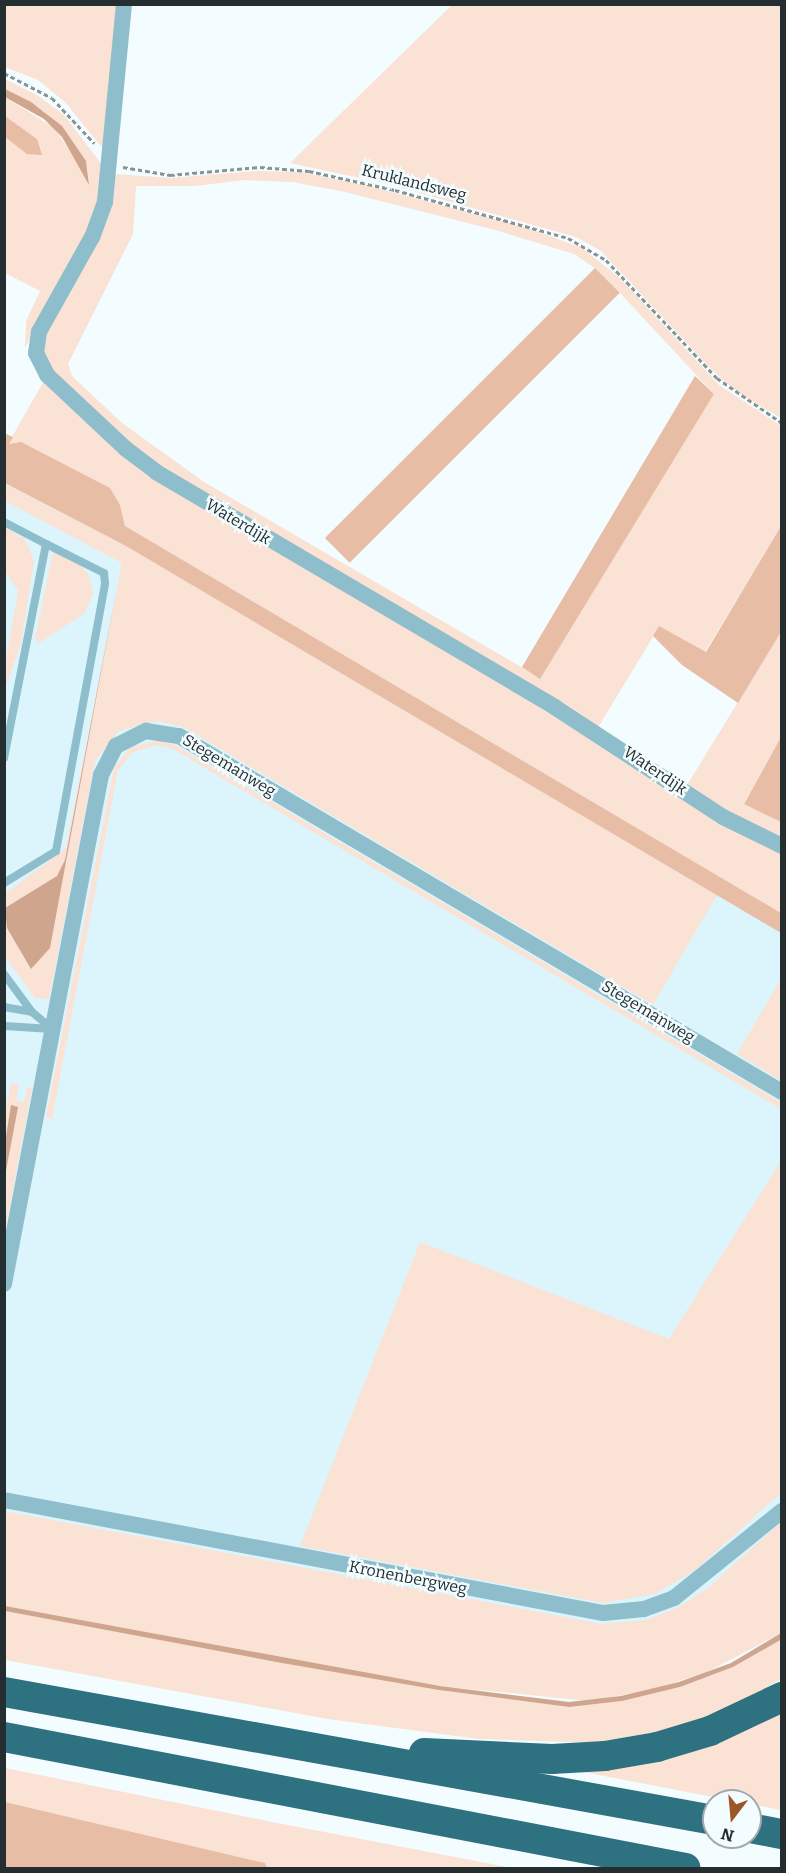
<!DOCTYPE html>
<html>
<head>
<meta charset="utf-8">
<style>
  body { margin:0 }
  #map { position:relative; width:786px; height:1873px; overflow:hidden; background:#f3fcff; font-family:Bitter,serif }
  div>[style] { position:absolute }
  .built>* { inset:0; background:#dcf5fc }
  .green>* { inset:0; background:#fae2d5 }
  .forest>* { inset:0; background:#e8bda5; transform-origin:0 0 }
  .water>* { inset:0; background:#cfa58e }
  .path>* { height:3px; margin-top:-1.5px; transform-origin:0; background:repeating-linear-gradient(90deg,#899294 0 4.5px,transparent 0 7.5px) }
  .service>* { height:8px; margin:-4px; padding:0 4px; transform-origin:4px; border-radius:4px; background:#8ebecb }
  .minor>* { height:16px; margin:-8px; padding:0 8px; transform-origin:8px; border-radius:8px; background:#8ebecb }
  .motorway>* { height:30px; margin:-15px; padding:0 15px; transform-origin:15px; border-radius:15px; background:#2e7181 }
  span { translate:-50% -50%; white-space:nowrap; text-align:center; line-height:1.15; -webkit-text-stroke:5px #f3fcff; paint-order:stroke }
  .street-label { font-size:16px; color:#242d2f }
  .frame { position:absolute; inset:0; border:6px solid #242d2f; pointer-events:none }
  .north { position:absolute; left:702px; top:1789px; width:60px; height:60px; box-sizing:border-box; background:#f3fcff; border:2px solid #a0a9ac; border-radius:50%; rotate:196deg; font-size:16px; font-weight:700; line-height:24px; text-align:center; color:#242d2f }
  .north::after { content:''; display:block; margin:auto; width:21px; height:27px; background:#9b562a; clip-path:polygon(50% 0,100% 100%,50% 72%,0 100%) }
</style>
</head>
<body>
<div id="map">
  <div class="built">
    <i style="clip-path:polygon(4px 467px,781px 922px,781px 1555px,659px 1646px,5px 1532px)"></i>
  </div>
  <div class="green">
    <i style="clip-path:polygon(453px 4px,781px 5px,781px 418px,737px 392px,712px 370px,601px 251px,576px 237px,383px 183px,290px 163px)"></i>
    <i style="clip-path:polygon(4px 5px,119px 5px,104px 150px,65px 102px,38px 80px,5px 67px)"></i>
    <i style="clip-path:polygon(5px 79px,37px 95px,64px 115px,103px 166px,100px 208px,25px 348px,26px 321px,40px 291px,5px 273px,4px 137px,37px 139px,5px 116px,5px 97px,54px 128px,89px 179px,86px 161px,44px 111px,5px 89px)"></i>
    <i style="clip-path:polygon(evenodd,257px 171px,301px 172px,369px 186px,528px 228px,582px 248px,619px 277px,719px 385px,781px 426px,781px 526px,705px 652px,659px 627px,597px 729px,158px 469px,55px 378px,41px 347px,114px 174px,171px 178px,257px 171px,245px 180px,293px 182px,345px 192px,495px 230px,574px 254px,595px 268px,620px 293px,714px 394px,540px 678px,204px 482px,122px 423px,72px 376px,68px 364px,133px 234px,136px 186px,194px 186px,245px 180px)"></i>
    <i style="clip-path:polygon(45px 379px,113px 443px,781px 851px,781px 913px,125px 526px,120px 505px,8px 444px)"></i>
    <i style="clip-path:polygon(4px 483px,126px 546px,717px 895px,653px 1005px,183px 727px,157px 721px,119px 731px,95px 761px,49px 999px,35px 998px,5px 957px,5px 894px,66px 848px,122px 563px,5px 501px)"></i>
    <i style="clip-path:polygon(5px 527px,25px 539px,34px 561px,21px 644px,5px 689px,5px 664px,18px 591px,5px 571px)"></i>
    <i style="clip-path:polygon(53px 552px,80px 565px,88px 573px,93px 593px,85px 613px,39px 643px,35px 638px)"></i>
    <i style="clip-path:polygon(781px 632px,781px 737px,744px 803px,781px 822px,781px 843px,687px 785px)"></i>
    <i style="clip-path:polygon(157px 740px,175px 745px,782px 1103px,781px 1109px,173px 749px,157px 745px,133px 752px,118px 770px,52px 1119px,46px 1117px,114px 768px,130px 748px)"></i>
    <i style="clip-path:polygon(781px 979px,782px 1081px,781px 1081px,737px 1054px)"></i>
    <i style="clip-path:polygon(11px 1083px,19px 1085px,16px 1101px,24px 1102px,27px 1087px,32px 1088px,5px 1233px,4px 1118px)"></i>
    <i style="clip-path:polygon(781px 1161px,781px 1493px,694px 1571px,655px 1594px,603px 1603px,300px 1546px,420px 1242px,669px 1339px)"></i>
    <i style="clip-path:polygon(4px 1511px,602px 1624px,646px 1620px,679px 1607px,708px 1588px,781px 1522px,781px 1633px,707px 1672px,651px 1690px,589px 1701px,440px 1686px,5px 1606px)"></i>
    <i style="clip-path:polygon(4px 1611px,439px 1690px,569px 1707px,622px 1701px,680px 1687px,733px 1667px,781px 1639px,781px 1679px,741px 1703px,676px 1728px,603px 1743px,479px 1739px,328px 1719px,5px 1660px)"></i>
    <i style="clip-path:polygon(781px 1710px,781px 1810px,552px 1766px)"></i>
    <i style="clip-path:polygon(5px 1768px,272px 1822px,513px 1868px,267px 1868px,264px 1863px,5px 1802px)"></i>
  </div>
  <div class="forest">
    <i style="clip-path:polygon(5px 116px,37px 139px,42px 155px,27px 154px,5px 137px)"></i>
    <i style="left:595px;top:268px;width:35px;height:382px;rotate:45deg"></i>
    <i style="clip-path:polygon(695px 376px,714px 394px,540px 679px,522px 667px)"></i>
    <i style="clip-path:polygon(4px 433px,13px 437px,9px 444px,21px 442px,110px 488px,120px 505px,125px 526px,781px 913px,781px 933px,126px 546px,5px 483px)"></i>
    <i style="clip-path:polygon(781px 526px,781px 632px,738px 703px,682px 665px,653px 636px,659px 626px,706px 652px)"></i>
    <i style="clip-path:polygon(781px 737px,781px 822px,744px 804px)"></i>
    <i style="clip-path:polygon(5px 1802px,265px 1863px,267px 1868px,5px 1868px)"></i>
  </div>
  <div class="water">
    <i style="clip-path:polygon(5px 89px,31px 102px,62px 126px,86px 161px,89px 185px,62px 137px,44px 119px,5px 97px)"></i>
    <i style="clip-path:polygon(117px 586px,50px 948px,31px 969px,7px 928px,5px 908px,57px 876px,65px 860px)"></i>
    <i style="clip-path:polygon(11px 1105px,18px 1107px,5px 1176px,5px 1143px)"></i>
    <i style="clip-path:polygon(5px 1606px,440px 1686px,569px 1702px,621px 1696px,679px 1682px,731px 1663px,781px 1633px,782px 1639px,733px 1667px,680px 1687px,622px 1701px,569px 1707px,439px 1690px,282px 1663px,5px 1611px)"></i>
  </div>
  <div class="path">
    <i style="left:4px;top:73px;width:54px;rotate:27.5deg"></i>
    <i style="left:52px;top:98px;width:62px;rotate:47deg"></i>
    <i style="left:123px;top:167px;width:48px;rotate:9.7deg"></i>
    <i style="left:170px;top:175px;width:90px;rotate:-5.1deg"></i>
    <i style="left:260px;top:167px;width:49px;rotate:4.7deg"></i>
    <i style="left:309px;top:171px;width:88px;rotate:12.5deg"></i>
    <i style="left:395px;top:190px;width:180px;rotate:15.5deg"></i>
    <i style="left:568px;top:238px;width:44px;rotate:30.1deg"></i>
    <i style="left:606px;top:260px;width:162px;rotate:46.8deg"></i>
    <i style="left:717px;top:378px;width:79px;rotate:34.7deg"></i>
  </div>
  <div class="service">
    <i style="left:4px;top:522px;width:47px;rotate:27.6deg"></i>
    <i style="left:46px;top:544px;width:218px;rotate:101.1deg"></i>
    <i style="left:4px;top:883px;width:61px;rotate:-31.6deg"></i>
    <i style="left:56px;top:851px;width:272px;rotate:-79.6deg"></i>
    <i style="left:105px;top:583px;width:10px;rotate:-96deg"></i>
    <i style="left:104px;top:573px;width:65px;rotate:-153.4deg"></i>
    <i style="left:4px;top:974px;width:47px;rotate:53.6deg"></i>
    <i style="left:32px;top:1012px;width:26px;rotate:40deg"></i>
    <i style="left:52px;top:1029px;width:48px;rotate:-176.4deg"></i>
    <i style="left:4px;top:1007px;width:28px;rotate:10deg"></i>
  </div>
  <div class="minor">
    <i style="left:124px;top:4px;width:199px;rotate:95.5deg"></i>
    <i style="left:105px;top:202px;width:37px;rotate:110deg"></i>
    <i style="left:92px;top:237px;width:109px;rotate:119.2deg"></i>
    <i style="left:39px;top:332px;width:21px;rotate:98deg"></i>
    <i style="left:36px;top:353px;width:25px;rotate:63deg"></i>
    <i style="left:47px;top:375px;width:108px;rotate:43.1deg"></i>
    <i style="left:126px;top:449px;width:38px;rotate:37deg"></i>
    <i style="left:156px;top:472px;width:464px;rotate:30.5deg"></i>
    <i style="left:556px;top:708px;width:199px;rotate:33.1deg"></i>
    <i style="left:723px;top:817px;width:66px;rotate:26.2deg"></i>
    <i style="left:4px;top:1284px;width:518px;rotate:-79.21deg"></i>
    <i style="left:101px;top:775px;width:33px;rotate:-63deg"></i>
    <i style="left:116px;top:746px;width:34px;rotate:-27deg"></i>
    <i style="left:146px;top:731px;width:33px;rotate:9deg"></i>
    <i style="left:179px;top:736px;width:700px;rotate:30.56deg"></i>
    <i style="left:4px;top:1500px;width:610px;rotate:10.68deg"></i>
    <i style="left:603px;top:1613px;width:41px;rotate:-5.6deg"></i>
    <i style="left:644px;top:1609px;width:32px;rotate:-20deg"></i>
    <i style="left:674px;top:1598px;width:139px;rotate:-38.9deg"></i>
  </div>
  <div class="motorway">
    <i style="left:4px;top:1692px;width:721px;rotate:10.22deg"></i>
    <i style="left:4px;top:1737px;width:694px;rotate:10.87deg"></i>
    <i style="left:424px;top:1753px;width:128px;rotate:2.7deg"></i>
    <i style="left:552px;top:1759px;width:53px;rotate:-3.2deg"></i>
    <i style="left:605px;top:1756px;width:53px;rotate:-9.8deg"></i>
    <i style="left:657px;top:1747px;width:55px;rotate:-16.8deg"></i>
    <i style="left:710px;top:1731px;width:80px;rotate:-25.3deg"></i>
    <i style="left:750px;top:1828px;width:33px;rotate:11deg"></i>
  </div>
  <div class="street-label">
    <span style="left:414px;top:183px;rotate:14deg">Kruklandsweg</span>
    <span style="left:238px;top:522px;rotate:31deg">Waterdijk</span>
    <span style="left:229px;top:766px;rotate:31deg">Stegemanweg</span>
    <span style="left:655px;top:771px;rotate:34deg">Waterdijk</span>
    <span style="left:648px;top:1012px;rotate:31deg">Stegemanweg</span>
    <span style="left:408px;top:1578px;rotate:11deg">Kronenbergweg</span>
  </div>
  <div class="frame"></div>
  <div class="north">N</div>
</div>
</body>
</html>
